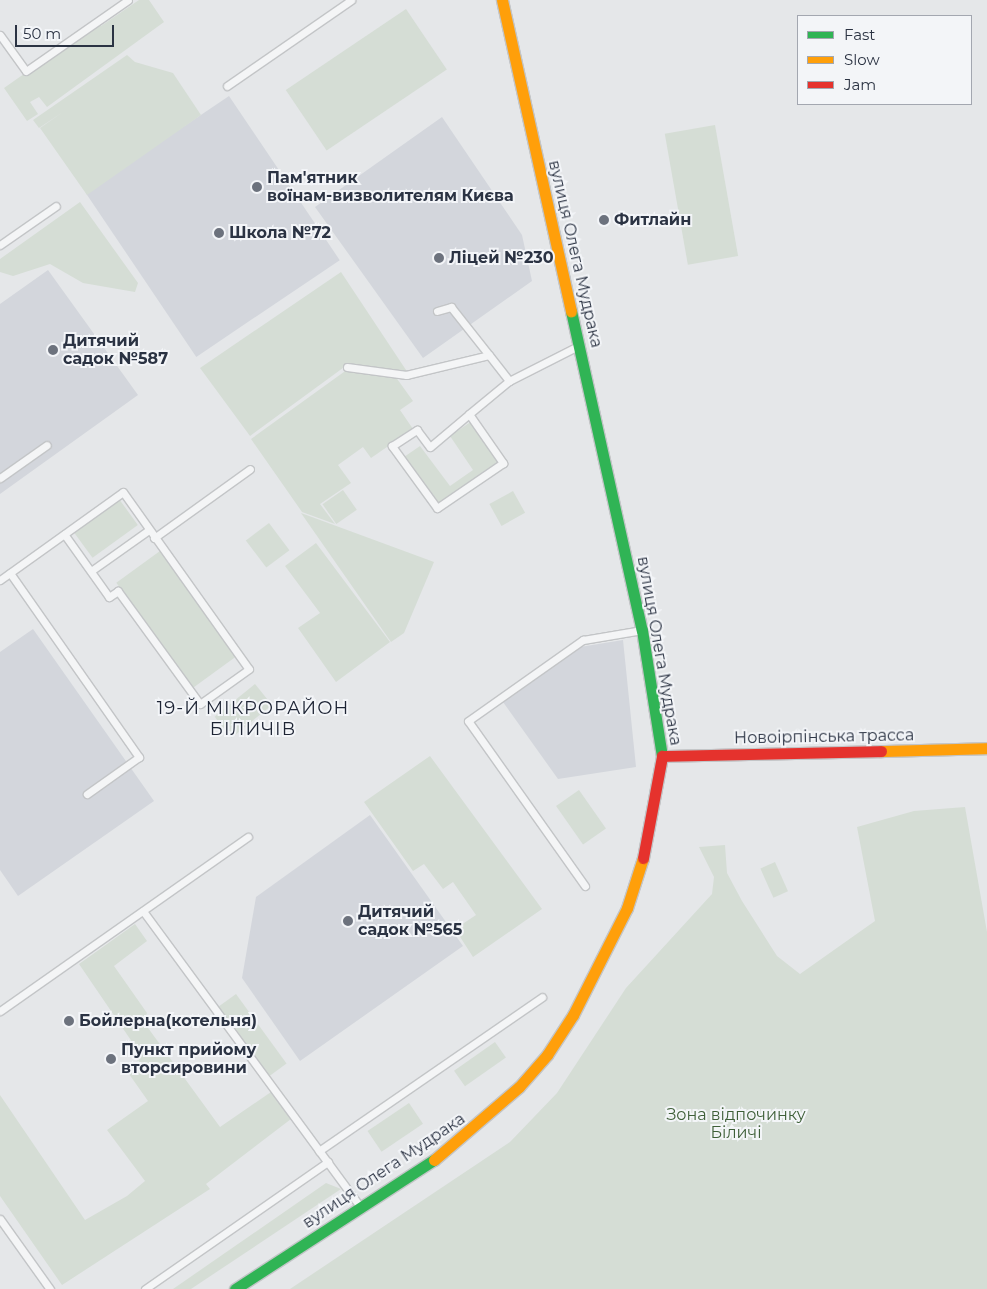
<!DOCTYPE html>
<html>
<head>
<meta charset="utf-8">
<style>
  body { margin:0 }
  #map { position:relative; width:987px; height:1289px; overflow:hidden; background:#e5e7e9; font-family:Montserrat,sans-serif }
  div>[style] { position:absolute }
  .built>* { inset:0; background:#d3d6dc; transform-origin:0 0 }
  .green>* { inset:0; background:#d5ddd5; transform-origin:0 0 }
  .roads { filter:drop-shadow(1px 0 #c3c5c7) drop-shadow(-1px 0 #c3c5c7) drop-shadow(0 1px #c3c5c7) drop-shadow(0 -1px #c3c5c7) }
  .lane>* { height:7px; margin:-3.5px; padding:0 3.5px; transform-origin:3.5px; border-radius:3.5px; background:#f4f5f6 }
  .fast>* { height:11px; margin:-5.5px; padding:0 5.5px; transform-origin:5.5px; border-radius:5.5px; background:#30b455 }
  .slow>* { height:11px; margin:-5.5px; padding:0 5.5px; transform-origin:5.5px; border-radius:5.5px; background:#ff9f0a }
  .jam>* { height:11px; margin:-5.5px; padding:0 5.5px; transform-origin:5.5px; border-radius:5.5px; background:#e5322d }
  .dots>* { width:14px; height:14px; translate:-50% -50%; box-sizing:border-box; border:2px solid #f3f5f8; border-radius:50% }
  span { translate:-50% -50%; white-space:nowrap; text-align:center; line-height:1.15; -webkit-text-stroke:4px #f3f5f8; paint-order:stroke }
  .poi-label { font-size:16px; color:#2b3343; font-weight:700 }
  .left { translate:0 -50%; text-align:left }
  .street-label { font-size:16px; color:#2b3343 }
  .park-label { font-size:16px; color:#3e5f38 }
  .neighbourhood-label { font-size:18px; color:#1d2434; letter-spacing:1px }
  .legend { position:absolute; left:797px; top:15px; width:175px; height:90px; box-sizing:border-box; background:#f3f5f8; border:1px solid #a3a7b0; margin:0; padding:6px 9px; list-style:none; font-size:15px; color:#2b3343 }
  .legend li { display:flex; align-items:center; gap:10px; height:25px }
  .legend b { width:25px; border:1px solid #a3a7b0 }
  .scale { position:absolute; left:15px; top:25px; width:99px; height:22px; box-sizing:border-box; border:2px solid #2b3343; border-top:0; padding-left:6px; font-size:15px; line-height:18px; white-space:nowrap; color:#2b3343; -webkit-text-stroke:4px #f3f5f8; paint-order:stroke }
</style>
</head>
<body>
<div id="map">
  <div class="built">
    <i style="left:229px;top:96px;width:198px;height:173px;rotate:56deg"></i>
    <i style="clip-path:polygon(442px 117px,522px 235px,532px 281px,423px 358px,315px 207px)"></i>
    <i style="clip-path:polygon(48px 270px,138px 395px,0 494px,0 304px)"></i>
    <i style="clip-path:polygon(33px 629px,154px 801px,18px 896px,0 870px,0 652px)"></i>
    <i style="clip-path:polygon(623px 640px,636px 767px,558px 779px,503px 702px,580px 647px)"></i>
    <i style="clip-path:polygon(370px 815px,463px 946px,300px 1061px,242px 978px,256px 897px)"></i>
  </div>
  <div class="green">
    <i style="clip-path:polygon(139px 0,149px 0,164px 22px,47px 107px,39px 97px,30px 102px,38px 114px,27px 121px,4px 88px,98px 22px,101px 26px)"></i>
    <i style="left:406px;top:9px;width:73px;height:145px;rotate:56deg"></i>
    <i style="clip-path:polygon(127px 55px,135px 62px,173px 73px,201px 115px,87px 195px,40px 128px,63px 112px,39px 128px,33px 120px)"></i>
    <i style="left:715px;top:125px;width:133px;height:51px;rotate:80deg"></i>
    <i style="clip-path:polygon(80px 202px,138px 283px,135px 292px,83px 283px,50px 264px,13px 276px,0 272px,0 259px)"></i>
    <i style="clip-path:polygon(341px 272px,408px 373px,347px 365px,250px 436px,200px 368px)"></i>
    <i style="clip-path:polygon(348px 369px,395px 376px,413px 401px,400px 410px,413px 429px,371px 458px,363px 447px,338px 465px,351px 483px,320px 504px,335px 524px,302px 512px,251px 439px)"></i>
    <i style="clip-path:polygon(472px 421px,501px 462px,438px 505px,404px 457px,420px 446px,450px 486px,473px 470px,450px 436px)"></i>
    <i style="left:343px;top:490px;width:24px;height:25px;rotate:55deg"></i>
    <i style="left:513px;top:491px;width:25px;height:27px;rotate:61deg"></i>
    <i style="left:119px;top:499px;width:32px;height:56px;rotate:54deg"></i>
    <i style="clip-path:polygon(301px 513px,434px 562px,404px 633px,391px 642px)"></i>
    <i style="left:269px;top:523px;width:34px;height:29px;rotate:53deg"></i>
    <i style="clip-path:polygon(316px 543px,390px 642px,336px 682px,298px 628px,320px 613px,285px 566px)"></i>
    <i style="left:160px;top:551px;width:130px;height:54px;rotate:54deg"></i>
    <i style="left:255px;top:684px;width:27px;height:52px;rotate:51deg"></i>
    <i style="clip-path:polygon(430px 756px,542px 909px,473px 957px,455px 929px,476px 915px,453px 882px,443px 889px,424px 864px,413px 871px,364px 802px)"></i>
    <i style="left:579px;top:790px;width:47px;height:28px;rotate:55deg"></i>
    <i style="clip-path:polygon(965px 807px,987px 932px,987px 1289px,290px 1289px,510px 1142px,557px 1093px,626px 988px,712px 894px,714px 877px,699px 847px,725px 845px,727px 873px,742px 901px,777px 956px,800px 974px,875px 921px,857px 827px,914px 811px)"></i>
    <i style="left:775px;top:862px;width:32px;height:16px;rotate:66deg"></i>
    <i style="clip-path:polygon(135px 924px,147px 941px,114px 966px,147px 1013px,143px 1021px,220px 1127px,271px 1092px,291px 1119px,206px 1184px,210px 1189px,62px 1285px,0 1196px,0 1095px,85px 1220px,127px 1196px,145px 1181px,107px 1130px,148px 1101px,129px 1074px,141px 1055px,79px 964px)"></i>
    <i style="left:236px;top:994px;width:86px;height:24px;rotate:54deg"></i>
    <i style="left:495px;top:1042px;width:19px;height:50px;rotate:55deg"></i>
    <i style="left:409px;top:1103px;width:25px;height:50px;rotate:56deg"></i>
    <i style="clip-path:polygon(326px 1183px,341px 1189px,191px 1289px,173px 1289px)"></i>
  </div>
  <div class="roads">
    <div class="lane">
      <i style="left:0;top:35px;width:44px;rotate:54.2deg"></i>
      <i style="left:26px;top:71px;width:124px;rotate:-34.8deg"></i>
      <i style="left:227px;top:86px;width:151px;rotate:-34.7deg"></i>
      <i style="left:0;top:245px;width:68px;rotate:-34.9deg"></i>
      <i style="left:437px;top:311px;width:15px;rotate:-16deg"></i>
      <i style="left:451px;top:307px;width:61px;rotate:51.6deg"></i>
      <i style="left:347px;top:367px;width:60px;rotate:7.7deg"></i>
      <i style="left:406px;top:375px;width:85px;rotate:-13.5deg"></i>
      <i style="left:489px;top:355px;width:33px;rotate:52deg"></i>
      <i style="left:469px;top:414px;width:60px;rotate:55.2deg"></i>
      <i style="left:503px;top:463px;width:80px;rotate:145.7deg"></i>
      <i style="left:437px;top:508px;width:77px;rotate:-126deg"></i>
      <i style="left:392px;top:446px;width:30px;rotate:-33deg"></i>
      <i style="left:417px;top:430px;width:21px;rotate:53deg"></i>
      <i style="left:430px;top:447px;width:51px;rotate:-40.2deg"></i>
      <i style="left:469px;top:414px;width:52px;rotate:-39.5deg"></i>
      <i style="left:509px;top:381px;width:77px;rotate:-26.9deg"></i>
      <i style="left:0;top:478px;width:57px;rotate:-35.1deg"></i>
      <i style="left:154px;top:538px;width:118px;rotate:-35.7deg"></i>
      <i style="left:91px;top:571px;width:71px;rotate:-35.3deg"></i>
      <i style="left:10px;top:573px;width:225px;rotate:55deg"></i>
      <i style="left:139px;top:757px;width:64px;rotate:144.6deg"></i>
      <i style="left:0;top:580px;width:151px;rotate:-35.6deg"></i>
      <i style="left:123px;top:492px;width:217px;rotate:54.6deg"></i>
      <i style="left:249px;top:669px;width:60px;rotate:144.5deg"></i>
      <i style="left:200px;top:704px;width:140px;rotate:-126deg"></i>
      <i style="left:118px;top:591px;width:11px;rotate:146deg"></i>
      <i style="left:109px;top:597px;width:77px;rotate:-125.5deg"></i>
      <i style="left:585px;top:886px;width:202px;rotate:-125.3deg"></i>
      <i style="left:468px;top:721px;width:141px;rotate:-35.2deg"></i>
      <i style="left:583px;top:640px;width:60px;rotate:-9.6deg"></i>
      <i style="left:143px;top:911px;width:365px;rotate:53.7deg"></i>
      <i style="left:0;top:1011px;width:303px;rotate:-35.1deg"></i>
      <i style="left:319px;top:1151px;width:271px;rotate:-34.6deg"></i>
      <i style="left:0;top:1219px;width:86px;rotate:54.5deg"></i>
      <i style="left:145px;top:1289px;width:223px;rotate:-34.8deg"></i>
    </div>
    <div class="fast">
      <i style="left:571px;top:311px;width:327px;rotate:77.5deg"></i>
      <i style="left:642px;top:630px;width:128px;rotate:81deg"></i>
      <i style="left:235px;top:1289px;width:237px;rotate:-33deg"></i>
    </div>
    <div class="slow">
      <i style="left:502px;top:0;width:319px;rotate:77.5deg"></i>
      <i style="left:881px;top:751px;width:106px;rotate:-1.6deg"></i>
      <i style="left:434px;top:1160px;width:112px;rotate:-40.7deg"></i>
      <i style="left:519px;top:1087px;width:43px;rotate:-48.8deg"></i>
      <i style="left:547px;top:1055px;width:48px;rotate:-57deg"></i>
      <i style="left:573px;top:1015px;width:120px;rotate:-63.2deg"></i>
      <i style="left:627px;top:908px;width:52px;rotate:-72.3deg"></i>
    </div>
    <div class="jam">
      <i style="left:643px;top:858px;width:104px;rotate:-79.4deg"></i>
      <i style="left:662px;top:756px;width:219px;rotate:-1.3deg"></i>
    </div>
  </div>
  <div class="dots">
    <i style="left:257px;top:187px;background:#6c727d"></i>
    <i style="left:604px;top:220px;background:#6c727d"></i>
    <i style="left:219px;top:233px;background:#6c727d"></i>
    <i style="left:439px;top:258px;background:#6c727d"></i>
    <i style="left:53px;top:350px;background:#6c727d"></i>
    <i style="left:348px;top:921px;background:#6c727d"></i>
    <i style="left:69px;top:1021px;background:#6c727d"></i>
    <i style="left:111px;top:1059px;background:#6c727d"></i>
  </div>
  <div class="poi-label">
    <span class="left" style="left:267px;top:187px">Пам'ятник<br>воїнам-визволителям Києва</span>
    <span class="left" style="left:614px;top:220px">Фитлайн</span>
    <span class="left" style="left:229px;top:233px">Школа №72</span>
    <span class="left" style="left:449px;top:258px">Ліцей №230</span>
    <span class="left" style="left:63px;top:350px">Дитячий<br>садок №587</span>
    <span class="left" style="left:358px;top:921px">Дитячий<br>садок №565</span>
    <span class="left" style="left:79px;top:1021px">Бойлерна(котельня)</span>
    <span class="left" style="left:121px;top:1059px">Пункт прийому<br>вторсировини</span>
  </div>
  <div class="street-label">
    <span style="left:575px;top:254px;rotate:77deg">вулиця Олега Мудрака</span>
    <span style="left:659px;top:651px;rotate:80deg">вулиця Олега Мудрака</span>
    <span style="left:824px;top:737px;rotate:-1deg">Новоірпінська трасса</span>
    <span style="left:384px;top:1171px;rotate:-34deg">вулиця Олега Мудрака</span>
  </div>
  <div class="park-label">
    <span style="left:736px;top:1124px">Зона відпочинку<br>Біличі</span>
  </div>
  <div class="neighbourhood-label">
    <span style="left:253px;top:719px">19-Й МІКРОРАЙОН<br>БІЛИЧІВ</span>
  </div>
  <ul class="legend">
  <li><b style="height:6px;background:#30b455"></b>Fast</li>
  <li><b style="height:6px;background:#ff9f0a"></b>Slow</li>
  <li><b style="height:6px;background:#e5322d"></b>Jam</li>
  </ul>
  <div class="scale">50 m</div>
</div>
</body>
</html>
